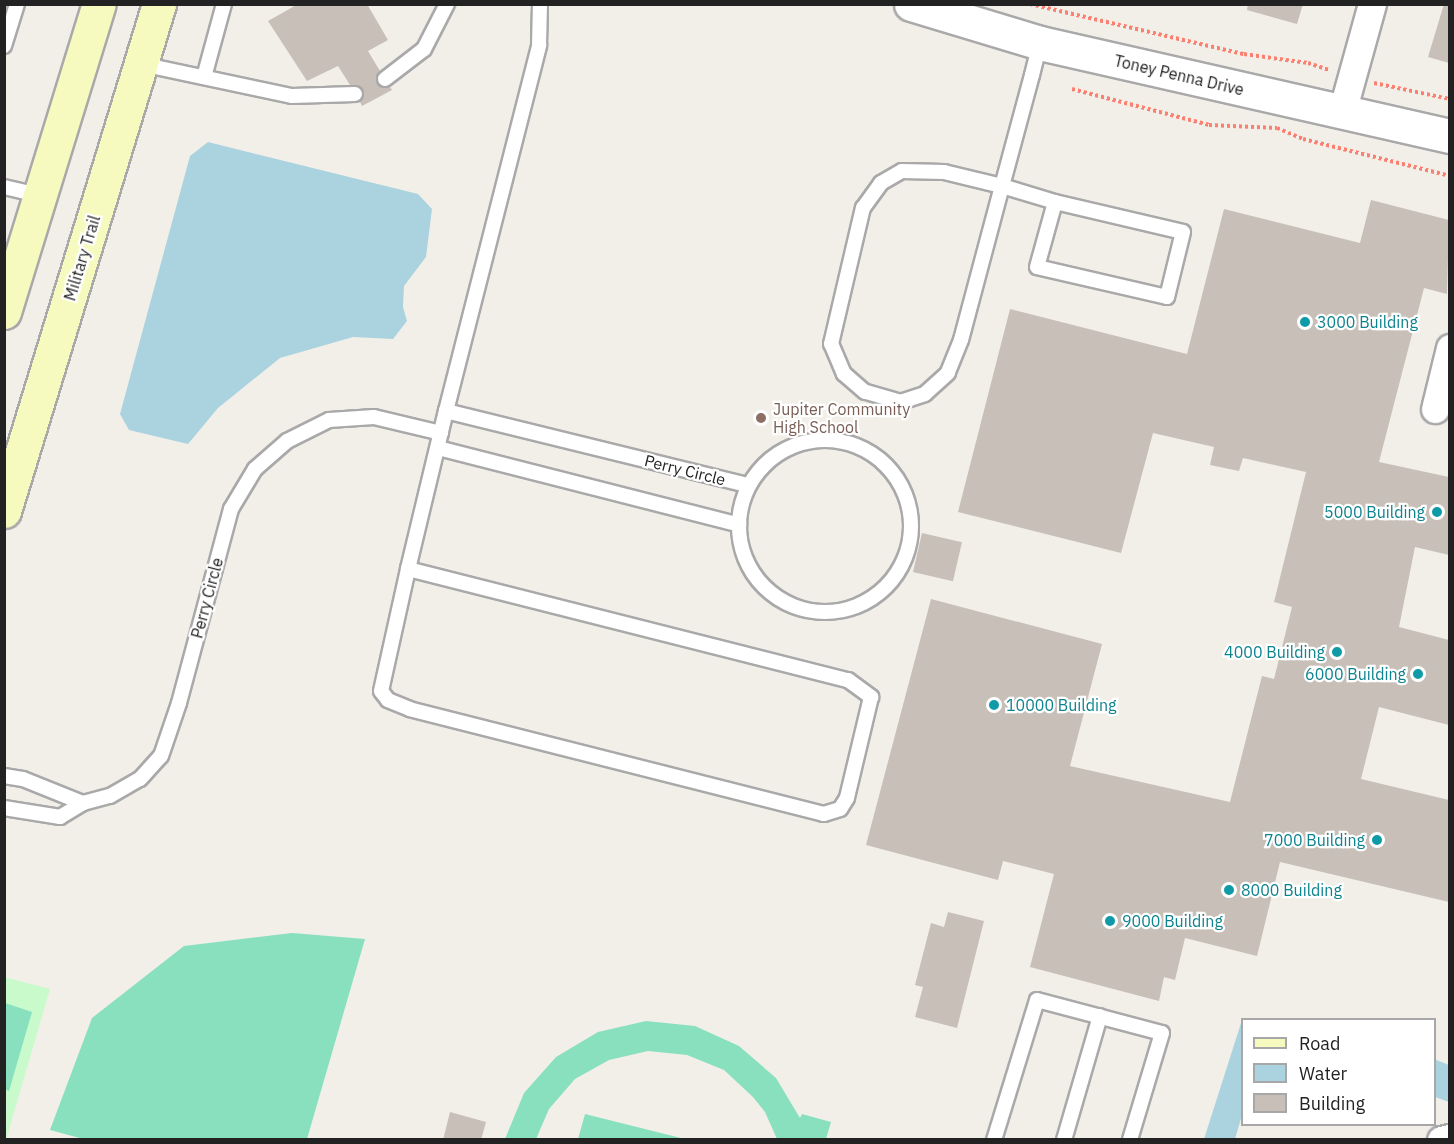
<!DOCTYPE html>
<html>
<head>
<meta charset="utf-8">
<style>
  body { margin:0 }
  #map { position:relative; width:1454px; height:1144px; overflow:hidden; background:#f2efe9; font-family:"IBM Plex Sans",sans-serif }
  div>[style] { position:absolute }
  .park>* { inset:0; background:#c8facc }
  .pitch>* { inset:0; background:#88e0be }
  .water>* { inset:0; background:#aad3df }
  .building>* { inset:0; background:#c7bfb8; transform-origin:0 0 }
  .path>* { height:4px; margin-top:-2px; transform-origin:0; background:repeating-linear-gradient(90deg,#fa8072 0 3px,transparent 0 6px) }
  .roads { filter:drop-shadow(2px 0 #a9a9a9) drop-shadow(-2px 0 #a9a9a9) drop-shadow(0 2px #a9a9a9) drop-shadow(0 -2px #a9a9a9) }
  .service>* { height:14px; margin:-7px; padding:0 7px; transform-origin:7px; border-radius:7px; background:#fff }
  .service>.ring { margin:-7px; padding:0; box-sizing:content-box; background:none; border:14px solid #fff; border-radius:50% }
  .minor>* { height:27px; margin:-13.5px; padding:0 13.5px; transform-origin:13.5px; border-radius:13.5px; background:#fff }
  .tertiary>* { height:33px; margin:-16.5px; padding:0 16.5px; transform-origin:16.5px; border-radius:16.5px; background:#fff }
  .secondary>* { height:33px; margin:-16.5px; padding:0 16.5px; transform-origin:16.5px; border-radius:16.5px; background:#f7fabf }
  .dots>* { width:16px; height:16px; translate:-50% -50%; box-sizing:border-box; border:3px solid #fff; border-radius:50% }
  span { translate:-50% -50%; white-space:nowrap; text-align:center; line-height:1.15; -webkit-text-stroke:4.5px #fff; paint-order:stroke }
  .street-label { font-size:16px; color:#222 }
  .culture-label { font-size:16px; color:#0d838f }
  .left { translate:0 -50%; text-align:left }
  .right { translate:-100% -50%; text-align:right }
  .education-label { font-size:16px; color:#785e54 }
  .frame { position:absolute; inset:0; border:6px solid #222; pointer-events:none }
  .legend { position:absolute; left:1241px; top:1018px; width:195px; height:108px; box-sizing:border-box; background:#fff; border:2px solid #a7a7a7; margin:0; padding:8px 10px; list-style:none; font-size:18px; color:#222 }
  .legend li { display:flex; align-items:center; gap:12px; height:30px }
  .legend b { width:30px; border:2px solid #a7a7a7 }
</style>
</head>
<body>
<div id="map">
  <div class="park">
    <i style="clip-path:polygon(4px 977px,50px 989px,6px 1140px,4px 1139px)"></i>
  </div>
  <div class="pitch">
    <i style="clip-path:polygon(292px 933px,365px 939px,307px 1139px,87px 1140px,50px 1130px,92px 1018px,184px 946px)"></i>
    <i style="clip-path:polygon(5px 1003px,32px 1012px,9px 1091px,4px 1089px)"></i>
    <i style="clip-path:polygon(646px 1021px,695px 1026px,739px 1046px,776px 1078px,800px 1118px,802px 1114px,831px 1122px,826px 1139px,777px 1139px,765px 1112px,753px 1097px,724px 1070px,687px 1055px,648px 1051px,609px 1060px,575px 1079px,549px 1109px,536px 1139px,505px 1139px,524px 1093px,556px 1057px,598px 1032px)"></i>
    <i style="clip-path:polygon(585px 1114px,685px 1139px,578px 1139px)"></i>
  </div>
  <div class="water">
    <i style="clip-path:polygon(208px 142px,418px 194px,432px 209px,426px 257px,404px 286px,403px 307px,407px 321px,393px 339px,353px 337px,280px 358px,218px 408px,188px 444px,129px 430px,120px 414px,190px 156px)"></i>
    <i style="clip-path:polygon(1242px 1020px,1242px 1115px,1235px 1139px,1204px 1139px)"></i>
    <i style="clip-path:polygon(1434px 1059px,1449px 1065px,1449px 1102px,1435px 1097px)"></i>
  </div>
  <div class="building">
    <i style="clip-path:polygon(298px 4px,367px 4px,388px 40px,368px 51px,380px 71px,376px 81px,381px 87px,390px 87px,392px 90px,362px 106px,360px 102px,363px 98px,363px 90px,359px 86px,350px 85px,338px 66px,307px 81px,268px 21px)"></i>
    <i style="clip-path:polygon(1248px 4px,1303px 4px,1297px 24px,1247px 10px)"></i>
    <i style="clip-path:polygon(1444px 4px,1449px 4px,1449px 63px,1428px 57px)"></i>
    <i style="clip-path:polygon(1371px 200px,1449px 220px,1447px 294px,1424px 288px,1379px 462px,1449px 477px,1449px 555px,1415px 547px,1399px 627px,1449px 640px,1449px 725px,1379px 707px,1361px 779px,1449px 800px,1449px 902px,1280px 862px,1257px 956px,1185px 938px,1175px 980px,1164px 977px,1159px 1001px,1030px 967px,1054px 874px,1003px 861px,998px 880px,866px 845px,931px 599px,1102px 644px,1070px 766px,1230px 802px,1262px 676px,1274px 679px,1292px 607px,1274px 602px,1306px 472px,1243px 458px,1239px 471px,1210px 465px,1214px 447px,1153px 433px,1121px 553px,958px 512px,1010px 309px,1187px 354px,1224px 209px,1360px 243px)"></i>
    <i style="left:922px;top:533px;width:41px;height:40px;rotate:13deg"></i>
    <i style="clip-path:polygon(948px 912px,984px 921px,957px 1028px,915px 1017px,923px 987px,915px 985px,931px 923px,944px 927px)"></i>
    <i style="clip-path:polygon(450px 1112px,486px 1122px,481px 1140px,443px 1140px)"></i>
  </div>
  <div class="path">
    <i style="left:1030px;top:4px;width:220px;rotate:13.2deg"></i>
    <i style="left:1244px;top:54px;width:65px;rotate:8deg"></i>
    <i style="left:1308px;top:63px;width:22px;rotate:18deg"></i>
    <i style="left:1374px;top:83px;width:78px;rotate:11.9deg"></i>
    <i style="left:1072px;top:89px;width:142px;rotate:14.7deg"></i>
    <i style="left:1209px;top:125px;width:68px;rotate:2.5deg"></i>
    <i style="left:1277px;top:128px;width:28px;rotate:23deg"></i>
    <i style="left:1303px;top:139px;width:152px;rotate:14.1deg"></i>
  </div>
  <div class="roads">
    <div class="service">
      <i style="left:1040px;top:43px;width:33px;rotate:104deg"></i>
      <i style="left:1032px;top:75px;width:115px;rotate:105.1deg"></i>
      <i style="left:1002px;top:186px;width:159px;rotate:104.9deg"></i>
      <i style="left:961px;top:340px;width:35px;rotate:112deg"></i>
      <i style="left:948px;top:373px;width:31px;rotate:138deg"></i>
      <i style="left:925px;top:394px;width:25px;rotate:162deg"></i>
      <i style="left:901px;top:402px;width:37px;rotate:-164deg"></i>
      <i style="left:865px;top:392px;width:28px;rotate:-139deg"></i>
      <i style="left:844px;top:374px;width:33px;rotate:-113deg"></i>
      <i style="left:831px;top:344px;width:140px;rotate:-76.8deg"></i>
      <i style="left:863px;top:208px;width:31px;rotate:-54deg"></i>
      <i style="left:881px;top:183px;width:24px;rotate:-30deg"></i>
      <i style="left:902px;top:171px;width:42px;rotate:1.4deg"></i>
      <i style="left:944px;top:172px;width:60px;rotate:13.6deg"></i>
      <i style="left:1002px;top:186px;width:55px;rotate:16.8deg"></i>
      <i style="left:1055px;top:202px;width:131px;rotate:13.2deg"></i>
      <i style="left:1183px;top:232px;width:67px;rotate:103.8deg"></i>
      <i style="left:1167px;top:297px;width:133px;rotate:-167deg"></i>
      <i style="left:1037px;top:267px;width:67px;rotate:-74.5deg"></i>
      <i style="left:4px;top:46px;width:44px;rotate:-72.8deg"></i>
      <i style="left:141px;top:64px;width:154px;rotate:12deg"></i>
      <i style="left:292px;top:96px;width:63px;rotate:-1.8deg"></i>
      <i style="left:204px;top:77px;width:76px;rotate:-74.7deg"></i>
      <i style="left:385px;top:79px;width:49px;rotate:-37.6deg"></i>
      <i style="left:424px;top:49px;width:51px;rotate:-62.9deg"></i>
      <i style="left:4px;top:187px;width:37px;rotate:13deg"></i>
      <i style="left:446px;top:411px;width:311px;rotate:13.8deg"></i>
      <i class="ring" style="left:739px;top:440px;width:158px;height:158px"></i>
      <i style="left:438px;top:448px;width:311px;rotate:14.3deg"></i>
      <i style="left:408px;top:569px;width:454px;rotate:14.2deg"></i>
      <i style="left:848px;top:680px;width:29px;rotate:36deg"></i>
      <i style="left:871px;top:697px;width:104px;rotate:103.4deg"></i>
      <i style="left:847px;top:798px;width:13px;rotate:122deg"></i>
      <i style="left:840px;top:809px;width:17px;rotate:163deg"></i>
      <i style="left:824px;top:814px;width:427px;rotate:-165.8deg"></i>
      <i style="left:410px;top:709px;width:24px;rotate:-158deg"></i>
      <i style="left:388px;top:700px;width:11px;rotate:-128deg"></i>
      <i style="left:381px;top:691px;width:125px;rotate:-77.5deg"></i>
      <i style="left:408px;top:569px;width:163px;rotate:-76.5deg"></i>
      <i style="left:446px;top:411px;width:378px;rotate:-75.7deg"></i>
      <i style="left:539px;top:45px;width:41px;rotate:-88.6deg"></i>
      <i style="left:4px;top:776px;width:19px;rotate:9deg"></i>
      <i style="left:23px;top:779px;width:65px;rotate:21.8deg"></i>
      <i style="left:83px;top:803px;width:28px;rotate:-15deg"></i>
      <i style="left:110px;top:796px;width:34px;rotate:-30deg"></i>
      <i style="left:140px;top:779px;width:31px;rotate:-48deg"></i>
      <i style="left:161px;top:756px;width:56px;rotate:-71.2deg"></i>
      <i style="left:179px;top:703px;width:201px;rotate:-75deg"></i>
      <i style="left:231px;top:509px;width:47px;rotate:-59deg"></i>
      <i style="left:255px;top:469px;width:43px;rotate:-41.2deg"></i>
      <i style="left:287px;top:441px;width:47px;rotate:-26.6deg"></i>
      <i style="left:329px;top:420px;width:45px;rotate:-3.8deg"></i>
      <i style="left:374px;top:417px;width:69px;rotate:13.4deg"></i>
      <i style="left:4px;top:808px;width:57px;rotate:9.1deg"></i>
      <i style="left:60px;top:817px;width:27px;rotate:-31deg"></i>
      <i style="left:994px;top:1140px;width:146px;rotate:-72.9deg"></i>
      <i style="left:1037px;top:1000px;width:129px;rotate:14.8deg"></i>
      <i style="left:1162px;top:1033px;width:112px;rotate:106.7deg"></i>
      <i style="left:1064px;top:1140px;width:129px;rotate:-73.8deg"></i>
    </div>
    <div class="minor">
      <i style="left:1342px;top:112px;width:112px;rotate:-74.5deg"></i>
      <i style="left:1435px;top:409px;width:63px;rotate:-76.2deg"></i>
      <i style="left:1441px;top:1140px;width:9px;rotate:-13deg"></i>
    </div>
    <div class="tertiary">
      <i style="left:911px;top:4px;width:135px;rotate:16.8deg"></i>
      <i style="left:1040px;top:43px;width:420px;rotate:12.8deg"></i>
    </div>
    <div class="secondary">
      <i style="left:4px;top:312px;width:322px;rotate:-72.9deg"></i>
      <i style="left:4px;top:511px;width:530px;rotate:-73deg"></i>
    </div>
  </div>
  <div class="dots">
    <i style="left:1305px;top:322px;background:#0f9aa8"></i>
    <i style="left:761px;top:418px;background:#8d6e63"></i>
    <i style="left:1437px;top:512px;background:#0f9aa8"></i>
    <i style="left:1337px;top:652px;background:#0f9aa8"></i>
    <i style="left:1418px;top:674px;background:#0f9aa8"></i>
    <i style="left:994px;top:705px;background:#0f9aa8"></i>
    <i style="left:1377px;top:840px;background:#0f9aa8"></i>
    <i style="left:1229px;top:890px;background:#0f9aa8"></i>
    <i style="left:1110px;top:921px;background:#0f9aa8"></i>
  </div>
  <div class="street-label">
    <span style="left:1179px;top:75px;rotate:13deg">Toney Penna Drive</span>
    <span style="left:82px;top:258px;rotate:-73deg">Military Trail</span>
    <span style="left:685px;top:470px;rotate:14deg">Perry Circle</span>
    <span style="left:207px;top:598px;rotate:-75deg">Perry Circle</span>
  </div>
  <div class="culture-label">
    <span class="left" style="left:1317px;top:322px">3000 Building</span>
    <span class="right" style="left:1425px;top:512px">5000 Building</span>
    <span class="right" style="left:1325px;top:652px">4000 Building</span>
    <span class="right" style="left:1406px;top:674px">6000 Building</span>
    <span class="left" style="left:1006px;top:705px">10000 Building</span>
    <span class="right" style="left:1365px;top:840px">7000 Building</span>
    <span class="left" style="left:1241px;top:890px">8000 Building</span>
    <span class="left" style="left:1122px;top:921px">9000 Building</span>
  </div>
  <div class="education-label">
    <span class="left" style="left:773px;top:418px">Jupiter Community<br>High School</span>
  </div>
  <div class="frame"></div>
  <ul class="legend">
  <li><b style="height:8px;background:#f7fabf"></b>Road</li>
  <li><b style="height:16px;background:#aad3df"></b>Water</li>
  <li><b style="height:16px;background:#c7bfb8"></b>Building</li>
  </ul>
</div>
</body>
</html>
